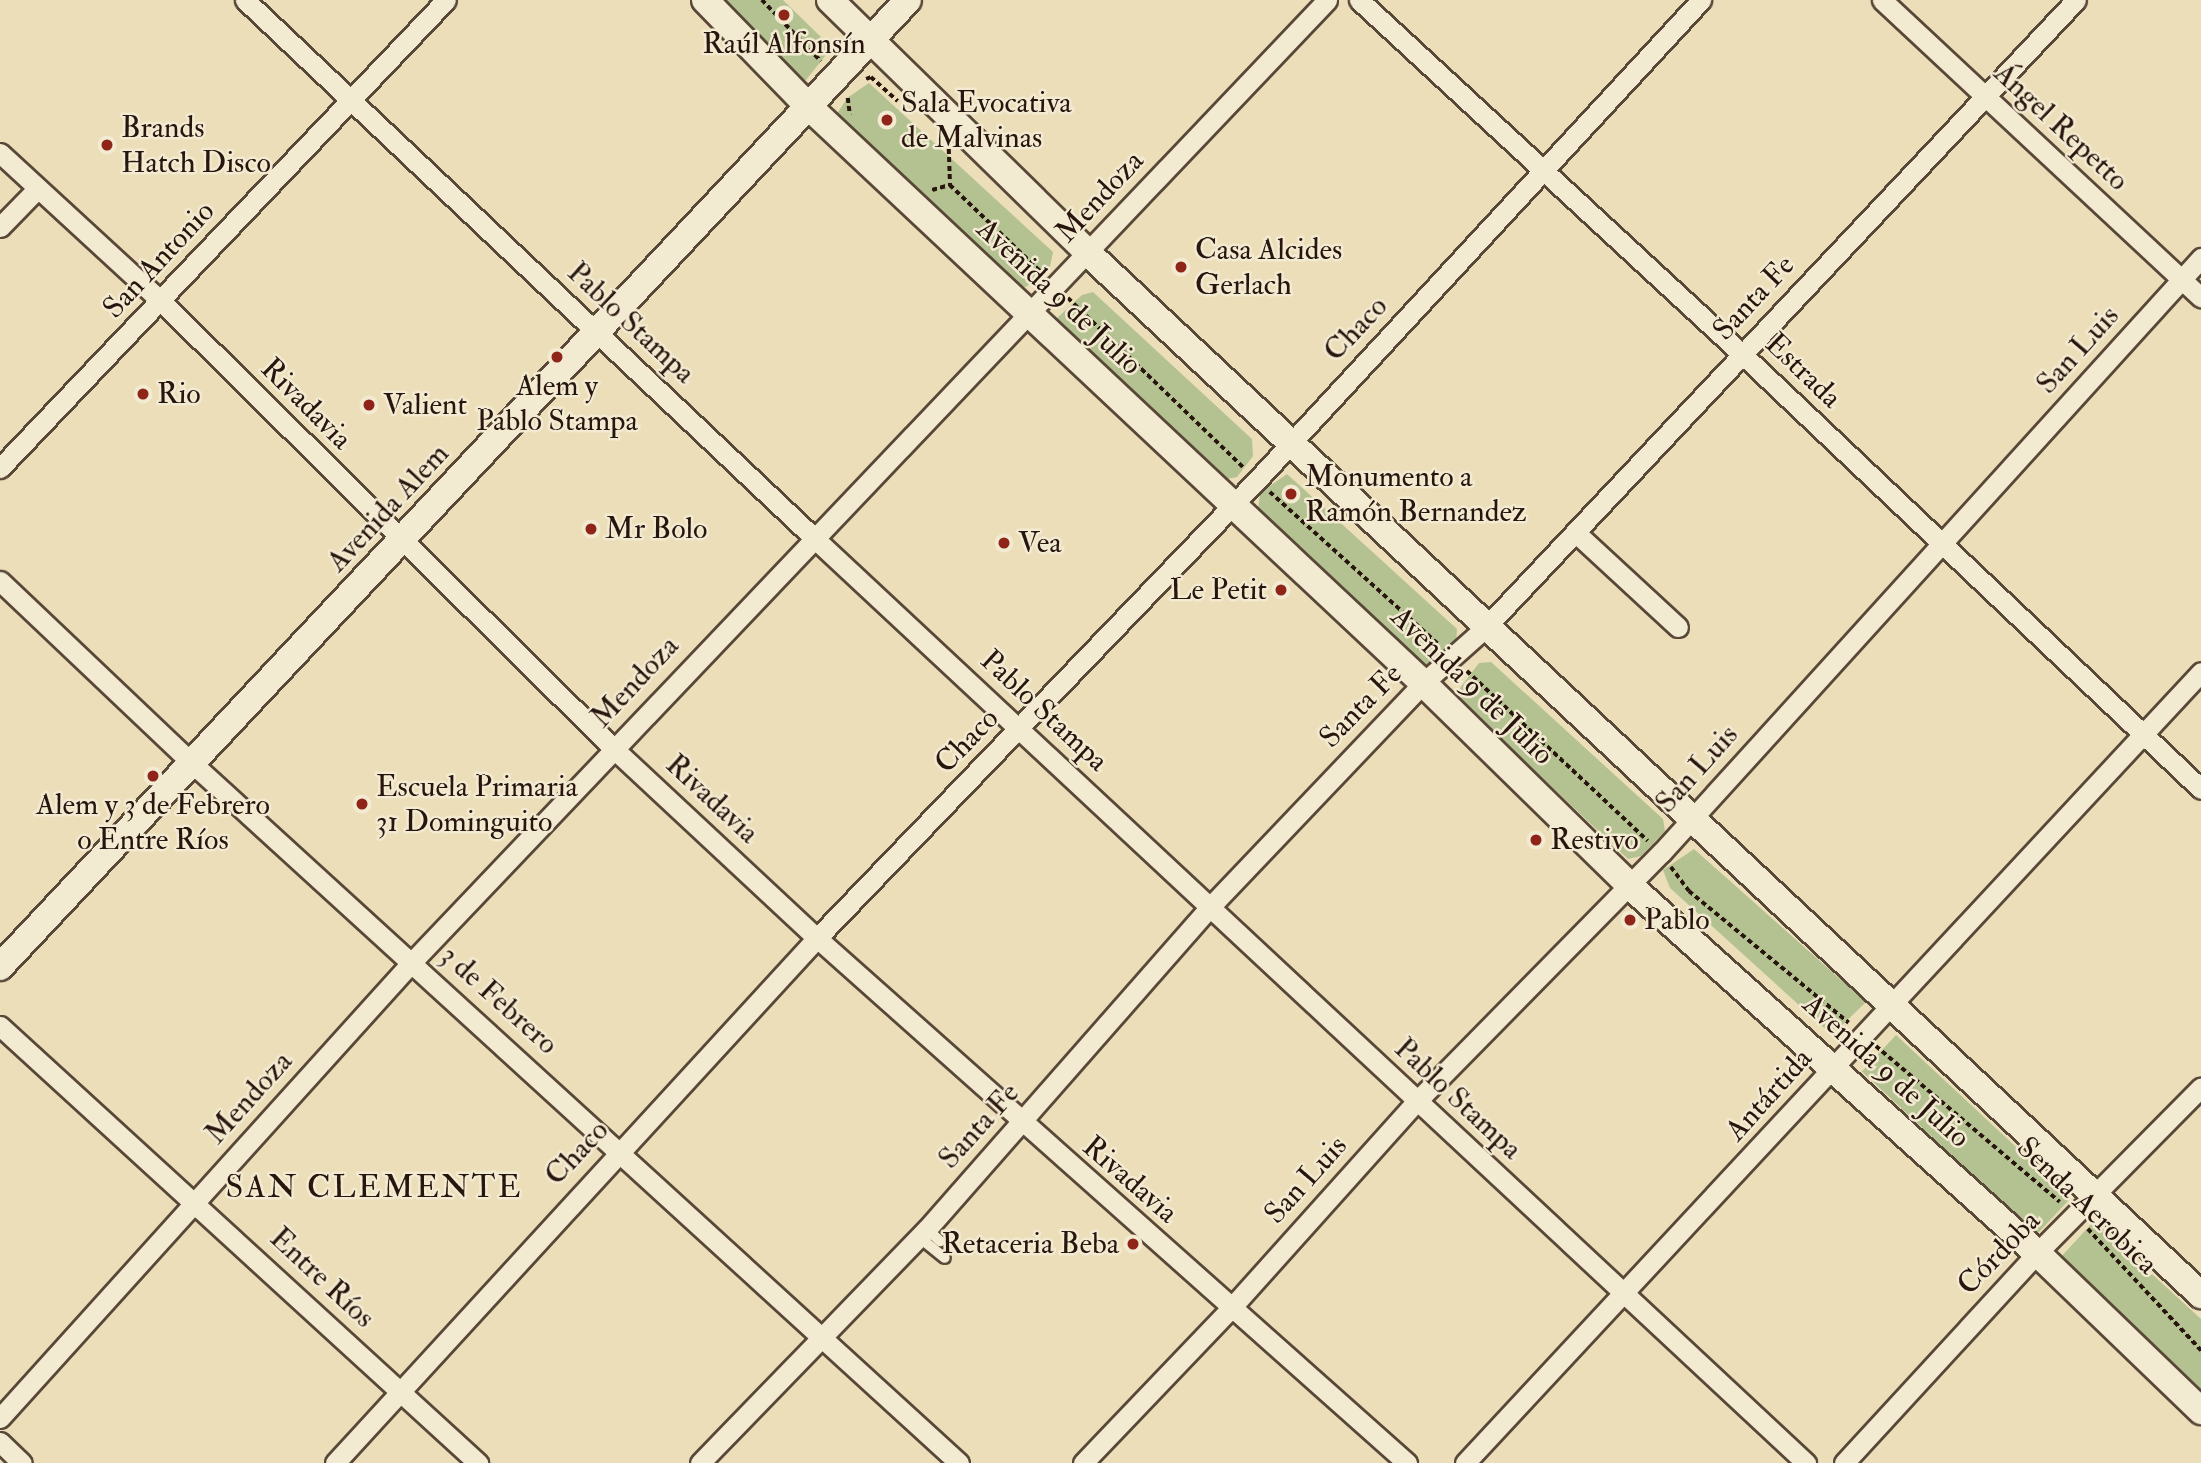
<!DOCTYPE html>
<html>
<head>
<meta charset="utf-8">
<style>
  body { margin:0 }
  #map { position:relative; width:2201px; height:1463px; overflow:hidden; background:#ecdeb9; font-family:"IM FELL Double Pica",serif }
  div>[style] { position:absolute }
  .green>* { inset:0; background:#b4c292; transform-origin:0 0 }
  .path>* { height:3.5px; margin-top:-1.75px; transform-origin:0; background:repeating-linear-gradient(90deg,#28150d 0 5px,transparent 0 8.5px) }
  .roads { filter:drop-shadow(2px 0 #594738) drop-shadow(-2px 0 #594738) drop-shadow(0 2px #594738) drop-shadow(0 -2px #594738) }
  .service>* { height:10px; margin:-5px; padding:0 5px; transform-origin:5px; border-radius:5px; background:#f3ead2 }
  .minor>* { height:19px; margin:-9.5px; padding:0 9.5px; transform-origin:9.5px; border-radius:9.5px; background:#f3ead2 }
  .secondary>* { height:26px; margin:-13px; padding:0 13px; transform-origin:13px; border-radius:13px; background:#f3ead2 }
  .dots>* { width:19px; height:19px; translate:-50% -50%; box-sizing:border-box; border:4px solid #f3ead2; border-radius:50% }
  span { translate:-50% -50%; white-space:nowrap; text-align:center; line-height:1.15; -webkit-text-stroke:5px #f3ead2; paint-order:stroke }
  .poi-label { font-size:30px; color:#28150d }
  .left { translate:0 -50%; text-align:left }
  .right { translate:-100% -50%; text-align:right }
  .street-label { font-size:30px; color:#28150d }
  .neighbourhood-label { font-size:32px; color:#28150d; letter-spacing:2px }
</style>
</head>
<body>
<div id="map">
  <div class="green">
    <i style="clip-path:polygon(719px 0,783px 0,825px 41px,829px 51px,806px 80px,793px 79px)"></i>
    <i style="clip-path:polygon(869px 83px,1053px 252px,1050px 267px,1026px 287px,1015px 286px,841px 127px,837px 114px,847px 98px)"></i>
    <i style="clip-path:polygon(1093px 292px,1252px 439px,1253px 456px,1237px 477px,1218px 481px,1062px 329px,1057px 318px,1082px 295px)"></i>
    <i style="clip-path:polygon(1287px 474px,1457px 629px,1456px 646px,1441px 659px,1418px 668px,1258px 511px,1260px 493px)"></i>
    <i style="clip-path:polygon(1491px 662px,1663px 819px,1665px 831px,1641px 856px,1628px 859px,1462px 702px,1460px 688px,1479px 663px)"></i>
    <i style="clip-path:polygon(1694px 849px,1866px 1002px,1832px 1035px,1670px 888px,1663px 870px)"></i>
    <i style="left:1896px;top:1035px;width:239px;height:50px;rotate:43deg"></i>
    <i style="clip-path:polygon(2094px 1221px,2201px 1319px,2201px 1393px,2059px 1259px)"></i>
  </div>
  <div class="path">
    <i style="left:762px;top:0;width:85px;rotate:46deg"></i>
    <i style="left:866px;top:79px;width:5px;rotate:-22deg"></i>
    <i style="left:871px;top:77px;width:36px;rotate:42deg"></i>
    <i style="left:848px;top:98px;width:17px;rotate:83deg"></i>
    <i style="left:949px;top:149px;width:36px;rotate:88deg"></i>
    <i style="left:950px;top:185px;width:127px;rotate:43.7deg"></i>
    <i style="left:932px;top:190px;width:19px;rotate:-16deg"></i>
    <i style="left:1068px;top:298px;width:245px;rotate:44deg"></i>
    <i style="left:1270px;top:492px;width:227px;rotate:42.1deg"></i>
    <i style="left:1467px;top:671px;width:248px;rotate:43.2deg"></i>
    <i style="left:1671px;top:867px;width:30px;rotate:53deg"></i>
    <i style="left:1689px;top:891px;width:207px;rotate:39.5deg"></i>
    <i style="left:1876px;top:1046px;width:241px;rotate:40.3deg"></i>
    <i style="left:2088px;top:1229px;width:166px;rotate:47deg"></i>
  </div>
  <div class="roads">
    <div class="service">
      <i style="left:927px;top:1229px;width:18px;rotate:43deg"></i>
      <i style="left:919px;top:1237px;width:33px;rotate:39deg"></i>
    </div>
    <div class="minor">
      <i style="left:245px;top:0;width:782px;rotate:43.39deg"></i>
      <i style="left:813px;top:537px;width:1358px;rotate:43deg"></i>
      <i style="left:1359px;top:0;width:522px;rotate:42.75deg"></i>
      <i style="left:1742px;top:354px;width:632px;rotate:43.46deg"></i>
      <i style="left:1882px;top:0;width:436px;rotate:43deg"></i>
      <i style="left:0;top:153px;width:220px;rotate:42.6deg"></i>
      <i style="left:162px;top:302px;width:636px;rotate:44.68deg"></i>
      <i style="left:614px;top:749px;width:277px;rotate:43deg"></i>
      <i style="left:817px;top:938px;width:790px;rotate:41.66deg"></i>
      <i style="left:0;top:227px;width:54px;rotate:-45.7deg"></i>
      <i style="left:0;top:468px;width:646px;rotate:-46.38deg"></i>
      <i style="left:1575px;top:532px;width:140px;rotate:42.7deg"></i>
      <i style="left:0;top:581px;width:266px;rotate:43.5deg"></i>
      <i style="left:193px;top:764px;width:1037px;rotate:42.38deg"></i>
      <i style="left:0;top:1026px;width:648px;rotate:42.43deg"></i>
      <i style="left:0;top:1418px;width:613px;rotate:-47.91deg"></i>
      <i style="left:411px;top:963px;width:1329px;rotate:-46.43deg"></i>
      <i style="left:0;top:1442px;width:30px;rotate:44deg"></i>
      <i style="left:335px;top:1463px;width:713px;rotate:-47.45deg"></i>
      <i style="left:817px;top:938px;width:635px;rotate:-46.15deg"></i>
      <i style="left:1257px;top:480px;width:654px;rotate:-47.23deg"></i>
      <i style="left:700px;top:1463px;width:326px;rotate:-45.9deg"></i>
      <i style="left:927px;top:1229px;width:427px;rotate:-48.7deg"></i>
      <i style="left:1209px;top:908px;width:311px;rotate:-46.4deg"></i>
      <i style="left:1423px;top:683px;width:83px;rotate:-41.6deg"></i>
      <i style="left:1485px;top:628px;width:862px;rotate:-46.74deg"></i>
      <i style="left:1083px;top:1463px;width:214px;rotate:-46.3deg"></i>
      <i style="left:1231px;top:1308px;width:278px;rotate:-48.1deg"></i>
      <i style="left:1417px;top:1101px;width:348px;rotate:-45.5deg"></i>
      <i style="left:1661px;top:853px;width:804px;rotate:-47.77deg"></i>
      <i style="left:1465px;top:1463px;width:1080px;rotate:-47.06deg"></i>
      <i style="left:1844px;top:1463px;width:285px;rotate:-47.4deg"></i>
      <i style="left:2037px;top:1253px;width:233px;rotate:-45.3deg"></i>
    </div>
    <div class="secondary">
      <i style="left:705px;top:0;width:148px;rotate:45.8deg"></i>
      <i style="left:808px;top:106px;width:843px;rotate:43.17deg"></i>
      <i style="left:1423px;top:683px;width:289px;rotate:44.4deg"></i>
      <i style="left:1629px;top:885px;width:549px;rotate:42.05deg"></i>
      <i style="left:2037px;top:1253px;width:228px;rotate:43.9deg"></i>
      <i style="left:830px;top:0;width:361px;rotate:44.4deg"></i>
      <i style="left:1088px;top:253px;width:1525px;rotate:43.11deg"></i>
      <i style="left:0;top:967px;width:1326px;rotate:-46.8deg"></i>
    </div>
  </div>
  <div class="dots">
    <i style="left:784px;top:15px;background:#8f2418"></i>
    <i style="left:887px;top:120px;background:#8f2418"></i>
    <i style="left:107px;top:145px;background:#8f2418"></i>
    <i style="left:1181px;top:267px;background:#8f2418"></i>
    <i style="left:557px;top:357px;background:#8f2418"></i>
    <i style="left:143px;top:394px;background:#8f2418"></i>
    <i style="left:369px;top:405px;background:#8f2418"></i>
    <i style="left:1291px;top:494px;background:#8f2418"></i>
    <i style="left:591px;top:529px;background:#8f2418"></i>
    <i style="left:1004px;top:543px;background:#8f2418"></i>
    <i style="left:1281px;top:590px;background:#8f2418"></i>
    <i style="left:153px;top:776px;background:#8f2418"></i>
    <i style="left:362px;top:804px;background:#8f2418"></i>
    <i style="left:1536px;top:840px;background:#8f2418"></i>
    <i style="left:1630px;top:920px;background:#8f2418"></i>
    <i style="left:1133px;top:1244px;background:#8f2418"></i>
  </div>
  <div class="poi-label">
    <span style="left:784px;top:44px">Raúl Alfonsín</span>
    <span class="left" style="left:901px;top:120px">Sala Evocativa<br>de Malvinas</span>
    <span class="left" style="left:121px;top:145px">Brands<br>Hatch Disco</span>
    <span class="left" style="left:1195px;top:267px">Casa Alcides<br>Gerlach</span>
    <span style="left:557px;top:403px">Alem y<br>Pablo Stampa</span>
    <span class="left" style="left:157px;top:394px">Rio</span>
    <span class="left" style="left:383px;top:405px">Valient</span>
    <span class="left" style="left:1305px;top:494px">Monumento a<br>Ramón Bernandez</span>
    <span class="left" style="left:605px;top:529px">Mr Bolo</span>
    <span class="left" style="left:1018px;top:543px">Vea</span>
    <span class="right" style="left:1267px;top:590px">Le Petit</span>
    <span class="left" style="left:376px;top:804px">Escuela Primaria<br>31 Dominguito</span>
    <span style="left:153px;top:822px">Alem y 3 de Febrero<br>o Entre Ríos</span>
    <span class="left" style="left:1550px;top:840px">Restivo</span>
    <span class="left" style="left:1644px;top:920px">Pablo</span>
    <span class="right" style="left:1119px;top:1244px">Retaceria Beba</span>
  </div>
  <div class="street-label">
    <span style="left:2061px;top:127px;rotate:43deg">Ángel Repetto</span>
    <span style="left:1100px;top:197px;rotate:-47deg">Mendoza</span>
    <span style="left:159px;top:260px;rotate:-47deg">San Antonio</span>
    <span style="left:1059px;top:297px;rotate:43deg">Avenida 9 de Julio</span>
    <span style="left:1754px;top:298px;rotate:-47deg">Santa Fe</span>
    <span style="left:631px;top:323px;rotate:43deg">Pablo Stampa</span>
    <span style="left:1356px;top:329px;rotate:-47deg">Chaco</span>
    <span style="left:2078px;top:350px;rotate:-48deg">San Luis</span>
    <span style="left:1803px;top:371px;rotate:44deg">Estrada</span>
    <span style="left:306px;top:404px;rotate:45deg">Rivadavia</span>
    <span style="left:388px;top:508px;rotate:-47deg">Avenida Alem</span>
    <span style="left:635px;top:682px;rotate:-47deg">Mendoza</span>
    <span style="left:1472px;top:686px;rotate:44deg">Avenida 9 de Julio</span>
    <span style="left:1361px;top:706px;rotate:-46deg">Santa Fe</span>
    <span style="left:1044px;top:711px;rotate:43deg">Pablo Stampa</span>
    <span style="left:967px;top:741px;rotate:-46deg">Chaco</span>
    <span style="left:1697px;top:769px;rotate:-48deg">San Luis</span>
    <span style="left:712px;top:799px;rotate:43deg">Rivadavia</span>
    <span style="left:499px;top:1000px;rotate:42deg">3 de Febrero</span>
    <span style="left:1886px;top:1071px;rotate:42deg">Avenida 9 de Julio</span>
    <span style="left:1769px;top:1095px;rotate:-48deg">Antártida</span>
    <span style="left:249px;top:1098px;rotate:-48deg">Mendoza</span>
    <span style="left:1458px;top:1099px;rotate:43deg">Pablo Stampa</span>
    <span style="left:979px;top:1126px;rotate:-48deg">Santa Fe</span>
    <span style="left:577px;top:1153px;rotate:-47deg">Chaco</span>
    <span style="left:1130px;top:1180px;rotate:41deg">Rivadavia</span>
    <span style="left:1306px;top:1180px;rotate:-48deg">San Luis</span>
    <span style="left:2087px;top:1206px;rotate:44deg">Senda Aerobica</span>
    <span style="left:1999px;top:1253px;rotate:-46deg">Córdoba</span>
    <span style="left:322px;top:1278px;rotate:43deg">Entre Ríos</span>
  </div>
  <div class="neighbourhood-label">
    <span style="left:374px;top:1187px">SAN CLEMENTE</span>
  </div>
</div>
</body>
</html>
